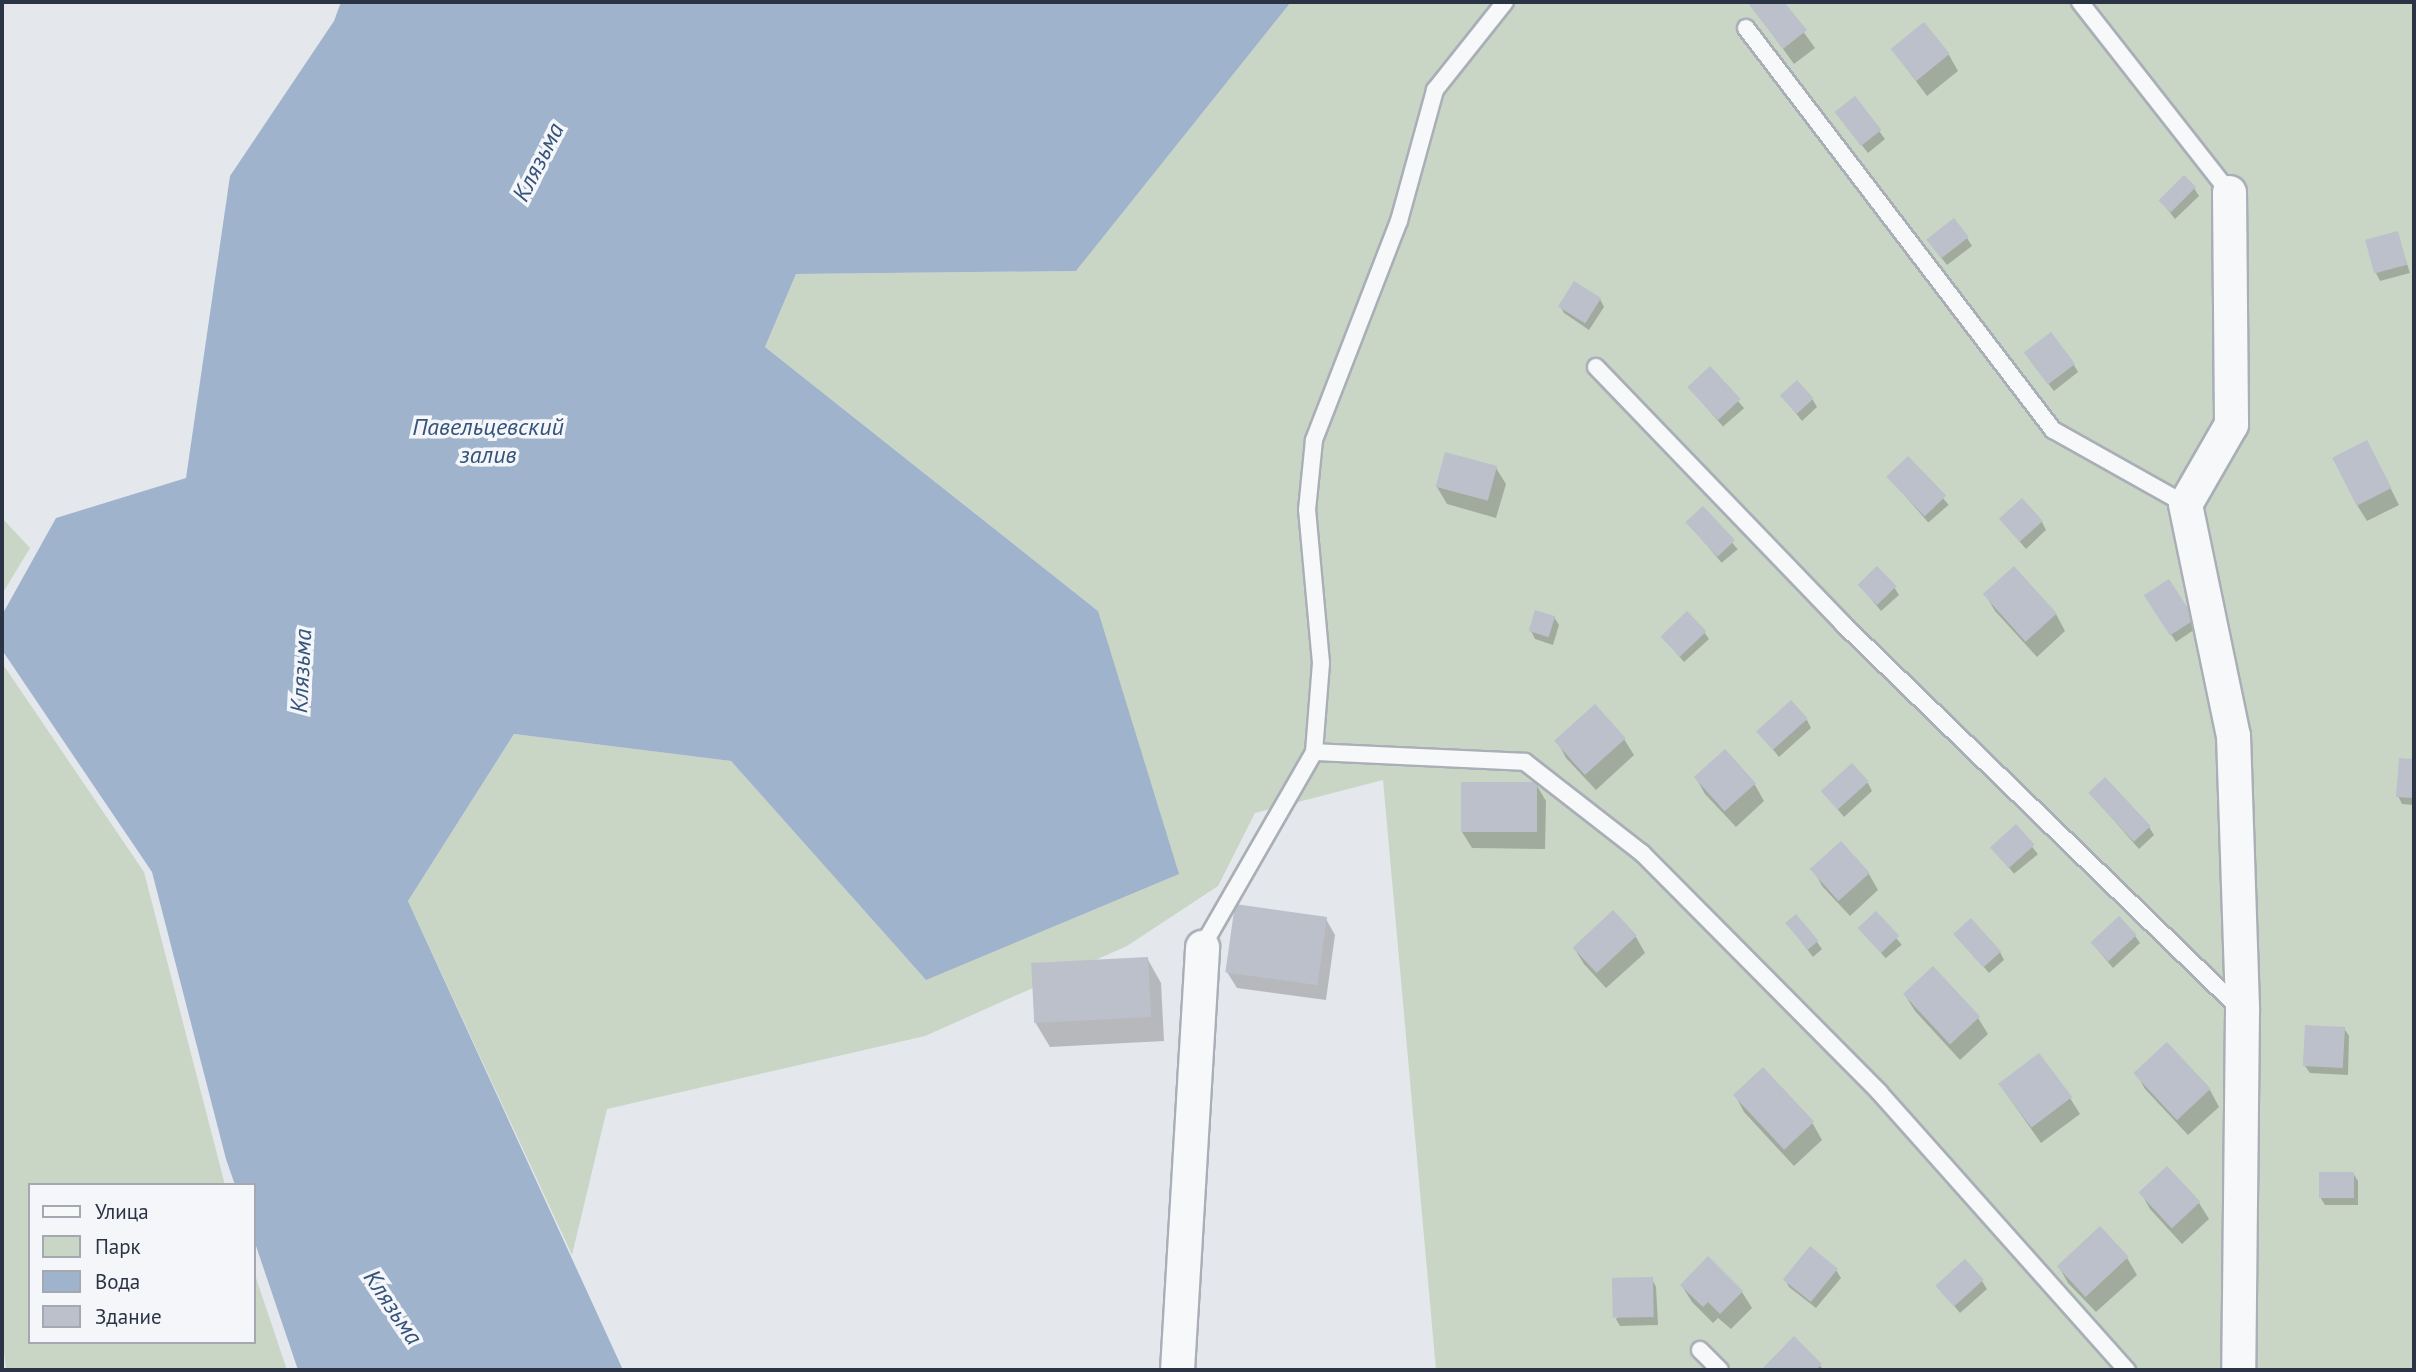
<!DOCTYPE html>
<html>
<head>
<meta charset="utf-8">
<style>
  body { margin:0 }
  #map { position:relative; width:2416px; height:1372px; overflow:hidden; background:#e4e7ec; font-family:"PT Sans",sans-serif }
  div>[style] { position:absolute }
  .green>* { inset:0; background:#c9d6c5 }
  .water>* { inset:0; background:#9fb4cc }
  .shadow>* { inset:0; background:#0003; transform-origin:0 0 }
  .building>* { inset:0; background:#bbc0ca; transform-origin:0 0 }
  .roads { filter:drop-shadow(2px 0 #a9aeb7) drop-shadow(-2px 0 #a9aeb7) drop-shadow(0 2px #a9aeb7) drop-shadow(0 -2px #a9aeb7) }
  .lane>* { height:16px; margin:-8px; padding:0 8px; transform-origin:8px; border-radius:8px; background:#f7f8fa }
  .street>* { height:33px; margin:-16.5px; padding:0 16.5px; transform-origin:16.5px; border-radius:16.5px; background:#f7f8fa }
  span { translate:-50% -50%; white-space:nowrap; text-align:center; line-height:1.15; -webkit-text-stroke:7px #f4f6f9; paint-order:stroke }
  .water-label { font-size:24px; color:#34527a; font-style:italic }
  .frame { position:absolute; inset:0; border:4px solid #2b3445; pointer-events:none }
  .legend { position:absolute; left:28px; top:1183px; width:228px; height:161px; box-sizing:border-box; background:#f4f6f9; border:2px solid #a4a8b1; margin:0; padding:9px 12px; list-style:none; font-size:21px; color:#2b3445 }
  .legend li { display:flex; align-items:center; gap:14px; height:35px }
  .legend b { width:35px; border:2px solid #a4a8b1 }
</style>
</head>
<body>
<div id="map">
  <div class="green">
    <i style="clip-path:polygon(1291px 2px,2414px 2px,2414px 1370px,1436px 1370px,1383px 780px,1255px 813px,1218px 886px,1127px 946px,925px 1036px,607px 1109px,572px 1255px,408px 901px,514px 734px,731px 761px,926px 980px,1098px 611px,765px 347px,796px 274px,1076px 271px)"></i>
    <i style="clip-path:polygon(2px 518px,30px 548px,2px 594px)"></i>
    <i style="clip-path:polygon(2px 663px,144px 872px,225px 1185px,30px 1185px,30px 1342px,254px 1342px,254px 1272px,287px 1370px,6px 1370px,2px 1333px)"></i>
  </div>
  <div class="water">
    <i style="clip-path:polygon(341px 2px,1291px 2px,1076px 271px,796px 274px,765px 347px,1098px 611px,1179px 874px,926px 980px,731px 761px,514px 734px,408px 901px,623px 1370px,298px 1370px,254px 1240px,254px 1185px,235px 1185px,226px 1159px,152px 872px,2px 650px,2px 615px,56px 518px,186px 478px,230px 176px,334px 21px)"></i>
  </div>
  <div class="shadow">
    <i style="clip-path:polygon(1749px 2px,1782px 2px,1815px 48px,1794px 64px)"></i>
    <i style="clip-path:polygon(1893px 50px,1949px 55px,1958px 71px,1927px 96px)"></i>
    <i style="clip-path:polygon(1855px 98px,1885px 139px,1868px 153px,1842px 120px)"></i>
    <i style="clip-path:polygon(2194px 188px,2199px 196px,2175px 219px,2160px 200px)"></i>
    <i style="clip-path:polygon(2397px 233px,2410px 273px,2380px 281px,2376px 273px)"></i>
    <i style="clip-path:polygon(1967px 238px,1972px 246px,1947px 265px,1933px 247px)"></i>
    <i style="clip-path:polygon(1600px 299px,1604px 307px,1589px 330px,1564px 313px,1560px 306px)"></i>
    <i style="clip-path:polygon(2031px 362px,2074px 365px,2078px 372px,2054px 391px)"></i>
    <i style="left:1710px;top:369px;width:52px;height:28px;rotate:49deg"></i>
    <i style="clip-path:polygon(1782px 396px,1813px 400px,1817px 407px,1802px 421px)"></i>
    <i style="left:1908px;top:458px;width:62px;height:27px;rotate:49deg"></i>
    <i style="clip-path:polygon(2376px 459px,2399px 505px,2367px 521px,2357px 505px)"></i>
    <i style="clip-path:polygon(1496px 468px,1506px 484px,1496px 518px,1447px 504px,1437px 487px)"></i>
    <i style="left:1703px;top:508px;width:54px;height:21px;rotate:50deg"></i>
    <i style="clip-path:polygon(2001px 520px,2042px 522px,2046px 530px,2026px 549px)"></i>
    <i style="clip-path:polygon(2014px 568px,2056px 614px,2065px 631px,2037px 657px,1995px 611px,1985px 594px)"></i>
    <i style="clip-path:polygon(2169px 581px,2198px 627px,2176px 642px,2151px 603px)"></i>
    <i style="clip-path:polygon(1859px 584px,1894px 587px,1899px 595px,1881px 611px)"></i>
    <i style="clip-path:polygon(1554px 617px,1559px 625px,1553px 645px,1535px 639px,1531px 631px)"></i>
    <i style="clip-path:polygon(1704px 632px,1709px 639px,1684px 662px,1662px 636px)"></i>
    <i style="clip-path:polygon(1807px 720px,1811px 728px,1779px 757px,1759px 732px)"></i>
    <i style="clip-path:polygon(1624px 739px,1634px 755px,1596px 790px,1566px 758px,1557px 741px)"></i>
    <i style="clip-path:polygon(1725px 751px,1755px 785px,1764px 801px,1736px 827px,1705px 794px,1696px 778px)"></i>
    <i style="clip-path:polygon(2401px 760px,2414px 761px,2414px 805px,2402px 804px,2398px 796px)"></i>
    <i style="clip-path:polygon(1868px 783px,1872px 791px,1844px 817px,1823px 791px)"></i>
    <i style="clip-path:polygon(1536px 784px,1546px 801px,1545px 849px,1472px 848px,1462px 832px)"></i>
    <i style="clip-path:polygon(2090px 793px,2149px 827px,2154px 835px,2139px 849px)"></i>
    <i style="left:2016px;top:827px;width:35px;height:31px;rotate:51deg"></i>
    <i style="clip-path:polygon(1813px 869px,1869px 874px,1878px 890px,1850px 916px,1822px 886px)"></i>
    <i style="left:1876px;top:914px;width:40px;height:21px;rotate:50deg"></i>
    <i style="clip-path:polygon(1326px 919px,1335px 935px,1326px 1000px,1237px 988px,1227px 972px)"></i>
    <i style="clip-path:polygon(1787px 923px,1817px 942px,1822px 949px,1813px 957px)"></i>
    <i style="clip-path:polygon(1956px 935px,2000px 952px,2004px 960px,1989px 973px)"></i>
    <i style="clip-path:polygon(2135px 936px,2140px 943px,2113px 968px,2092px 943px)"></i>
    <i style="clip-path:polygon(1636px 937px,1645px 953px,1606px 988px,1584px 964px,1574px 948px)"></i>
    <i style="clip-path:polygon(1147px 958px,1161px 983px,1164px 1041px,1050px 1047px,1035px 1022px)"></i>
    <i style="clip-path:polygon(1905px 995px,1978px 1018px,1988px 1034px,1960px 1060px,1915px 1011px)"></i>
    <i style="clip-path:polygon(2344px 1028px,2349px 1036px,2348px 1075px,2310px 1073px,2305px 1066px)"></i>
    <i style="clip-path:polygon(1763px 1069px,1813px 1124px,1822px 1140px,1794px 1166px,1744px 1112px,1735px 1095px)"></i>
    <i style="clip-path:polygon(2136px 1073px,2210px 1090px,2219px 1107px,2188px 1135px,2145px 1089px)"></i>
    <i style="clip-path:polygon(2000px 1085px,2070px 1098px,2080px 1114px,2041px 1143px)"></i>
    <i style="clip-path:polygon(2353px 1173px,2358px 1181px,2358px 1205px,2325px 1205px,2320px 1197px)"></i>
    <i style="clip-path:polygon(2141px 1193px,2199px 1203px,2209px 1219px,2182px 1244px,2150px 1209px)"></i>
    <i style="clip-path:polygon(2127px 1258px,2137px 1275px,2096px 1312px,2068px 1283px,2059px 1267px)"></i>
    <i style="clip-path:polygon(1836px 1270px,1841px 1278px,1816px 1308px,1789px 1287px,1785px 1279px)"></i>
    <i style="clip-path:polygon(1652px 1279px,1656px 1287px,1658px 1325px,1620px 1326px,1616px 1319px)"></i>
    <i style="clip-path:polygon(1982px 1281px,1987px 1289px,1960px 1313px,1938px 1286px)"></i>
    <i style="clip-path:polygon(1682px 1286px,1742px 1292px,1752px 1308px,1731px 1329px,1718px 1318px,1713px 1323px,1692px 1302px)"></i>
    <i style="clip-path:polygon(1794px 1338px,1824px 1370px,1764px 1370px)"></i>
  </div>
  <div class="building">
    <i style="clip-path:polygon(1747px 2px,1784px 2px,1807px 30px,1783px 49px)"></i>
    <i style="left:1924px;top:22px;width:41px;height:43px;rotate:51deg"></i>
    <i style="left:1855px;top:96px;width:43px;height:26px;rotate:52deg"></i>
    <i style="left:2184px;top:175px;width:17px;height:36px;rotate:45deg"></i>
    <i style="left:1954px;top:218px;width:24px;height:35px;rotate:52deg"></i>
    <i style="left:2398px;top:231px;width:35px;height:34px;rotate:75deg"></i>
    <i style="left:1574px;top:281px;width:32px;height:30px;rotate:32deg"></i>
    <i style="left:2051px;top:332px;width:40px;height:34px;rotate:53deg"></i>
    <i style="left:1710px;top:366px;width:45px;height:31px;rotate:47deg"></i>
    <i style="left:1797px;top:380px;width:25px;height:23px;rotate:48deg"></i>
    <i style="left:2367px;top:440px;width:54px;height:39px;rotate:63deg"></i>
    <i style="left:1445px;top:452px;width:54px;height:36px;rotate:15deg"></i>
    <i style="left:1908px;top:456px;width:55px;height:30px;rotate:46deg"></i>
    <i style="left:2022px;top:498px;width:31px;height:31px;rotate:48deg"></i>
    <i style="left:1703px;top:506px;width:47px;height:24px;rotate:47deg"></i>
    <i style="left:1877px;top:566px;width:28px;height:27px;rotate:46deg"></i>
    <i style="left:2014px;top:566px;width:64px;height:42px;rotate:48deg"></i>
    <i style="left:2169px;top:579px;width:48px;height:30px;rotate:57deg"></i>
    <i style="left:1535px;top:610px;width:21px;height:22px;rotate:17deg"></i>
    <i style="left:1687px;top:611px;width:28px;height:37px;rotate:46deg"></i>
    <i style="left:1791px;top:700px;width:25px;height:47px;rotate:48deg"></i>
    <i style="left:1595px;top:704px;width:46px;height:55px;rotate:48deg"></i>
    <i style="left:1725px;top:749px;width:46px;height:42px;rotate:48deg"></i>
    <i style="clip-path:polygon(2399px 758px,2414px 759px,2414px 798px,2396px 797px)"></i>
    <i style="left:1852px;top:763px;width:25px;height:42px;rotate:48deg"></i>
    <i style="left:2105px;top:777px;width:67px;height:23px;rotate:47deg"></i>
    <i style="left:1461px;top:782px;width:76px;height:50px"></i>
    <i style="left:2016px;top:824px;width:28px;height:35px;rotate:48deg"></i>
    <i style="left:1841px;top:841px;width:43px;height:42px;rotate:48deg"></i>
    <i style="left:1235px;top:904px;width:93px;height:69px;rotate:8deg"></i>
    <i style="left:1613px;top:910px;width:35px;height:55px;rotate:47deg"></i>
    <i style="left:1876px;top:911px;width:34px;height:25px;rotate:47deg"></i>
    <i style="left:1796px;top:914px;width:35px;height:14px;rotate:50deg"></i>
    <i style="left:2119px;top:916px;width:26px;height:39px;rotate:47deg"></i>
    <i style="left:1971px;top:918px;width:45px;height:24px;rotate:48deg"></i>
    <i style="left:1148px;top:957px;width:60px;height:117px;rotate:87deg"></i>
    <i style="left:1933px;top:966px;width:69px;height:41px;rotate:47deg"></i>
    <i style="left:2305px;top:1025px;width:40px;height:41px;rotate:3deg"></i>
    <i style="left:2167px;top:1042px;width:64px;height:46px;rotate:47deg"></i>
    <i style="left:2039px;top:1053px;width:55px;height:51px;rotate:53deg"></i>
    <i style="left:1763px;top:1067px;width:75px;height:41px;rotate:47deg"></i>
    <i style="left:2167px;top:1166px;width:49px;height:39px;rotate:47deg"></i>
    <i style="left:2319px;top:1172px;width:35px;height:26px"></i>
    <i style="left:2100px;top:1226px;width:42px;height:59px;rotate:47deg"></i>
    <i style="left:1810px;top:1246px;width:36px;height:43px;rotate:39deg"></i>
    <i style="clip-path:polygon(1708px 1256px,1743px 1291px,1720px 1314px,1708px 1302px,1703px 1307px,1680px 1285px)"></i>
    <i style="left:1965px;top:1259px;width:28px;height:40px;rotate:48deg"></i>
    <i style="left:1653px;top:1277px;width:40px;height:41px;rotate:89deg"></i>
    <i style="clip-path:polygon(1794px 1336px,1822px 1364px,1816px 1370px,1761px 1370px)"></i>
  </div>
  <div class="roads">
    <div class="lane">
      <i style="left:2080px;top:2px;width:241px;rotate:51.9deg"></i>
      <i style="left:1746px;top:28px;width:506px;rotate:52.63deg"></i>
      <i style="left:2053px;top:430px;width:151px;rotate:29.3deg"></i>
      <i style="left:1596px;top:367px;width:356px;rotate:46.1deg"></i>
      <i style="left:1843px;top:624px;width:552px;rotate:44.12deg"></i>
      <i style="left:1314px;top:752px;width:211px;rotate:2.7deg"></i>
      <i style="left:1525px;top:762px;width:148px;rotate:37.9deg"></i>
      <i style="left:1642px;top:853px;width:337px;rotate:45.2deg"></i>
      <i style="left:1879px;top:1092px;width:373px;rotate:48.3deg"></i>
      <i style="left:1202px;top:947px;width:225px;rotate:-60.1deg"></i>
      <i style="left:1314px;top:752px;width:89px;rotate:-85.5deg"></i>
      <i style="left:1321px;top:663px;width:154px;rotate:-95.2deg"></i>
      <i style="left:1307px;top:510px;width:70px;rotate:-84.3deg"></i>
      <i style="left:1314px;top:440px;width:235px;rotate:-68.8deg"></i>
      <i style="left:1399px;top:221px;width:136px;rotate:-74.6deg"></i>
      <i style="left:1435px;top:90px;width:112px;rotate:-51.5deg"></i>
      <i style="left:1700px;top:1350px;width:28px;rotate:45deg"></i>
    </div>
    <div class="street">
      <i style="left:2229px;top:192px;width:232px;rotate:89.5deg"></i>
      <i style="left:2231px;top:424px;width:92px;rotate:119.9deg"></i>
      <i style="left:2185px;top:504px;width:236px;rotate:78.3deg"></i>
      <i style="left:2233px;top:735px;width:276px;rotate:88.1deg"></i>
      <i style="left:2242px;top:1011px;width:359px;rotate:90.6deg"></i>
      <i style="left:1177px;top:1370px;width:424px;rotate:-86.6deg"></i>
    </div>
  </div>
  <div class="water-label">
    <span style="left:538px;top:162px;rotate:-63deg">Клязьма</span>
    <span style="left:488px;top:441px">Павельцевский<br>залив</span>
    <span style="left:301px;top:671px;rotate:-87deg">Клязьма</span>
    <span style="left:393px;top:1307px;rotate:56deg">Клязьма</span>
  </div>
  <div class="frame"></div>
  <ul class="legend">
  <li><b style="height:9px;background:#f7f8fa"></b>Улица</li>
  <li><b style="height:19px;background:#c9d6c5"></b>Парк</li>
  <li><b style="height:19px;background:#9fb4cc"></b>Вода</li>
  <li><b style="height:19px;background:#bbc0ca"></b>Здание</li>
  </ul>
</div>
</body>
</html>
